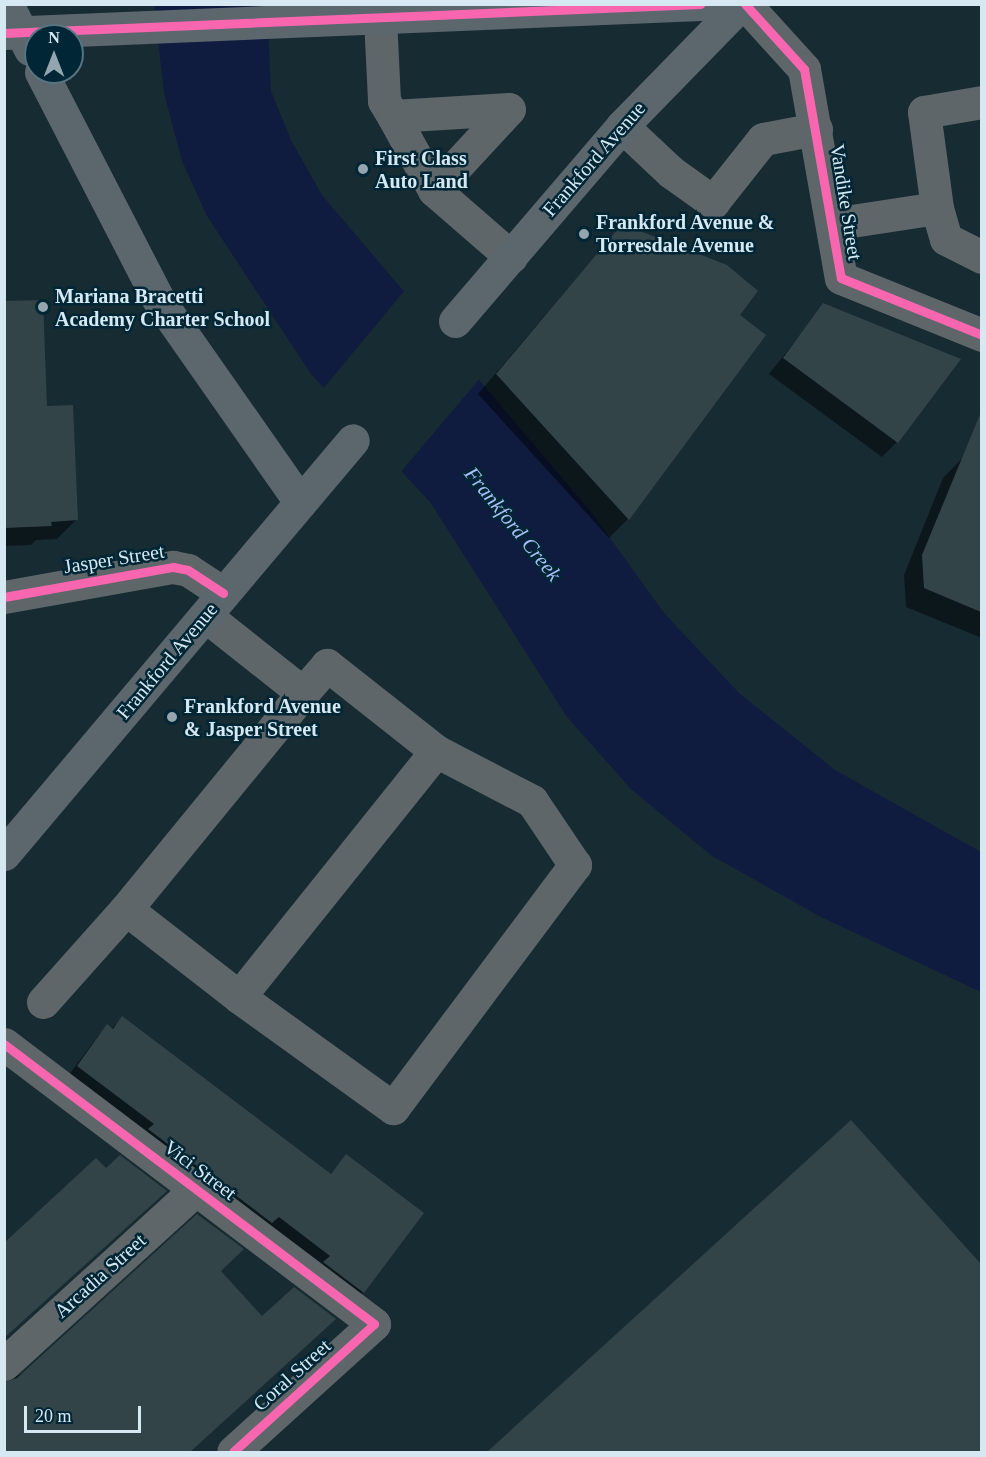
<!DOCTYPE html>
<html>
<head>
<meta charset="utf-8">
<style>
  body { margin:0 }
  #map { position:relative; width:986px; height:1457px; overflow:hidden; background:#172b33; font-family:"Times New Roman",serif }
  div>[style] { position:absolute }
  .water>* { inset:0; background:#101c3f }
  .pier>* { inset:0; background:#172b33 }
  .shadow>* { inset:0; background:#0007 }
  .building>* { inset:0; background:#334449 }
  .minor>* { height:33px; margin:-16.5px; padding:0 16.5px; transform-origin:16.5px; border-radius:16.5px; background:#5f666a }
  .major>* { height:33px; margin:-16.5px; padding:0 16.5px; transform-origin:16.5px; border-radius:16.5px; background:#5b666d }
  .cycleway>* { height:9px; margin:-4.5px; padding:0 4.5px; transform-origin:4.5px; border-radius:4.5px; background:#f766af }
  .dots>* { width:16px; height:16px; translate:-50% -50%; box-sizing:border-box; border:3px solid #012635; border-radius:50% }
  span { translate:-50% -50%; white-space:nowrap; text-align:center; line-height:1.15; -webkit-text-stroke:5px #012635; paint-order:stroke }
  .poi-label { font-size:20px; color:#d6e9f3; font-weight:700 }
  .left { translate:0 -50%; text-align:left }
  .street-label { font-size:20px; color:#d6e9f3 }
  .water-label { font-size:21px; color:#aabff7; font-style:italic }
  .frame { position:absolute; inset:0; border:6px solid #d6e9f3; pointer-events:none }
  .north { position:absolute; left:24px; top:24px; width:60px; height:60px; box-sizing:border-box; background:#012635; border:2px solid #567481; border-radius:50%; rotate:0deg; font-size:16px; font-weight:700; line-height:24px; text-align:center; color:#d6e9f3 }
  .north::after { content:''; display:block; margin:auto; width:21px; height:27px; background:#93a6b0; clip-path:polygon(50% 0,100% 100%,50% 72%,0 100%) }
  .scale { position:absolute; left:24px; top:1406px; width:117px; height:27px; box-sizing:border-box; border:3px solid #d6e9f3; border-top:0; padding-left:8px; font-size:18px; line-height:21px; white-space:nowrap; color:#d6e9f3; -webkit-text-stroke:4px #012635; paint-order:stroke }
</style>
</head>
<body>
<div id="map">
  <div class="water">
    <i style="clip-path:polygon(154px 5px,271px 5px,268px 28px,271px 91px,291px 140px,322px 195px,592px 513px,664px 613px,739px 693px,835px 770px,981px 852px,981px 992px,821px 917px,712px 856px,631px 789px,567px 717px,430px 502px,311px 374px,207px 216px,182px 161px,164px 93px)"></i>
  </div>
  <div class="pier">
    <i style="clip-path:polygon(405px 290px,481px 377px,400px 473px,322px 390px)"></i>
  </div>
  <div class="shadow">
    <i style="clip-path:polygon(622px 225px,737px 315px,628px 519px,609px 538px,478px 394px)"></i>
    <i style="clip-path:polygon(4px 303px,46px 408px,76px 520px,57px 539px,36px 540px,31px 545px,4px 546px)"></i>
    <i style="clip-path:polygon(824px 305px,897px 442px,882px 457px,769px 374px)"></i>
    <i style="clip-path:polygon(982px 438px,982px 638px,906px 607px,904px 575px,943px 478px)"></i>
    <i style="clip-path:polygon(122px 1018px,330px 1175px,346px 1156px,364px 1291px,355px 1300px,68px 1076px,98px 1036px,107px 1026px,111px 1029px)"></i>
    <i style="clip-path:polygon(851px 1122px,982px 1266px,982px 1452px,489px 1452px)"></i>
    <i style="clip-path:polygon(219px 1271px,262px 1319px,328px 1325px,189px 1452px,4px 1452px,4px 1383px)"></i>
  </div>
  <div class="building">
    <i style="clip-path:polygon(622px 224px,727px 265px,758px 291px,740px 315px,766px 335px,629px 520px,496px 374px)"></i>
    <i style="clip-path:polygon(43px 300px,47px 406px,73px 405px,78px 520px,51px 522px,52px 526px,4px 528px,4px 301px)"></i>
    <i style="clip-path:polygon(823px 303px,961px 359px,898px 443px,783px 358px)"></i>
    <i style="clip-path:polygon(981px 412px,981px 612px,924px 588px,922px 555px)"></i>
    <i style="clip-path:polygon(122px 1016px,331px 1174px,346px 1154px,424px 1213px,364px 1293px,323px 1262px,330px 1256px,279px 1217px,272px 1223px,148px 1129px,154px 1124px,77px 1066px,107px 1024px,113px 1029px)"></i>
    <i style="clip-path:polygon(851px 1120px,981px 1264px,981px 1452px,487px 1452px)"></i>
    <i style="clip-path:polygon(120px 1155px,167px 1191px,4px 1338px,4px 1243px,96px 1158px,106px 1168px)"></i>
    <i style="clip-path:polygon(197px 1214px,244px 1249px,221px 1271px,262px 1316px,294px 1287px,336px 1319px,190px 1452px,4px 1452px,4px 1382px,17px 1378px)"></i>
  </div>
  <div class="minor">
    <i style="left:745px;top:4px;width:88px;rotate:47.8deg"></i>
    <i style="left:804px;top:69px;width:212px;rotate:80deg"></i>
    <i style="left:841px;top:278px;width:152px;rotate:22deg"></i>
    <i style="left:380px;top:18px;width:83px;rotate:87.2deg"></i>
    <i style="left:384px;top:101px;width:17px;rotate:59deg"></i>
    <i style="left:393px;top:116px;width:85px;rotate:61deg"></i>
    <i style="left:434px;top:190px;width:110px;rotate:-47.2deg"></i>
    <i style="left:509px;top:109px;width:116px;rotate:176.5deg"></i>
    <i style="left:622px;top:126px;width:67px;rotate:43.2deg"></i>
    <i style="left:671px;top:172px;width:52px;rotate:35.5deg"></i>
    <i style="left:713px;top:202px;width:80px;rotate:-51.6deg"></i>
    <i style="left:763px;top:139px;width:54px;rotate:-10.7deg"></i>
    <i style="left:434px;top:190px;width:102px;rotate:41deg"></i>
    <i style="left:937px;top:208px;width:97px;rotate:-97.7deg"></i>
    <i style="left:924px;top:112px;width:59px;rotate:-9.8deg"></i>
    <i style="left:832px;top:224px;width:106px;rotate:-8.7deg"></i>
    <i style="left:937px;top:208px;width:32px;rotate:74deg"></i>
    <i style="left:946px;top:239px;width:40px;rotate:26.6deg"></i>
    <i style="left:4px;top:597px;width:172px;rotate:-10.1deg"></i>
    <i style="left:173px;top:567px;width:15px;rotate:11deg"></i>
    <i style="left:188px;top:570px;width:42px;rotate:33.3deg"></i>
    <i style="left:126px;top:909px;width:143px;rotate:37.9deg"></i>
    <i style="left:239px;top:997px;width:315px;rotate:-51.3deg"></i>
    <i style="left:436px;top:751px;width:139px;rotate:-141.7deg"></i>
    <i style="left:327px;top:665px;width:37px;rotate:131deg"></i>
    <i style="left:239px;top:997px;width:190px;rotate:35.8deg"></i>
    <i style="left:393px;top:1108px;width:304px;rotate:-53.2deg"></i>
    <i style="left:575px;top:865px;width:77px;rotate:-123.9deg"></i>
    <i style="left:532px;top:801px;width:108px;rotate:-152.5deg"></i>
    <i style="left:43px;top:1002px;width:125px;rotate:-48.3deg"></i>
    <i style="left:126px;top:909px;width:279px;rotate:-50.7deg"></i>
    <i style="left:303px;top:693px;width:124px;rotate:-141.6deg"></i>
    <i style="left:4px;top:1044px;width:464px;rotate:37.1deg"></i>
    <i style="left:374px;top:1324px;width:190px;rotate:137.8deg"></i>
    <i style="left:4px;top:1364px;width:260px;rotate:-42.3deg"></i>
  </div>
  <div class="major">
    <i style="left:7px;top:4px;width:51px;rotate:62.9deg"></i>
    <i style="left:4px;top:33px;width:697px;rotate:-2.39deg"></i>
    <i style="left:41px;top:72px;width:255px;rotate:62.7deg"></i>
    <i style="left:158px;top:299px;width:248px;rotate:55deg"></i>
    <i style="left:455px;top:321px;width:257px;rotate:-49.4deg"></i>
    <i style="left:622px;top:126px;width:170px;rotate:-45.7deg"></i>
    <i style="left:4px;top:854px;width:541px;rotate:-49.87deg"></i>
  </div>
  <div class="cycleway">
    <i style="left:745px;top:4px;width:88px;rotate:47.8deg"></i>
    <i style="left:804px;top:69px;width:212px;rotate:80deg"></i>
    <i style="left:841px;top:278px;width:152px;rotate:22deg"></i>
    <i style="left:4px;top:33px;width:697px;rotate:-2.39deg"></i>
    <i style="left:4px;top:597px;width:172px;rotate:-10.1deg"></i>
    <i style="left:173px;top:567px;width:15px;rotate:11deg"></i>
    <i style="left:188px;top:570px;width:42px;rotate:33.3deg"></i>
    <i style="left:4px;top:1044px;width:464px;rotate:37.1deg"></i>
    <i style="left:374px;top:1324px;width:190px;rotate:137.8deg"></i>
  </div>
  <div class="dots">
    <i style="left:363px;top:169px;background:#93a6b0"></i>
    <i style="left:584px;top:234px;background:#93a6b0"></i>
    <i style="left:43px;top:307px;background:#93a6b0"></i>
    <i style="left:172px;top:717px;background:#93a6b0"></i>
  </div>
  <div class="poi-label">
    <span class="left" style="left:375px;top:170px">First Class<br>Auto Land</span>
    <span class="left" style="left:596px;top:234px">Frankford Avenue &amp;<br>Torresdale Avenue</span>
    <span class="left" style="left:55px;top:308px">Mariana Bracetti<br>Academy Charter School</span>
    <span class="left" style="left:184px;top:718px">Frankford Avenue<br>&amp; Jasper Street</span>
  </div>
  <div class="street-label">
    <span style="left:594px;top:159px;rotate:-49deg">Frankford Avenue</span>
    <span style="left:846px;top:202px;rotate:81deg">Vandike Street</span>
    <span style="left:114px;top:559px;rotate:-9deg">Jasper Street</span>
    <span style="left:167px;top:661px;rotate:-50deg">Frankford Avenue</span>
    <span style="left:200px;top:1170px;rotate:37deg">Vici Street</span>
    <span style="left:100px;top:1276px;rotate:-42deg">Arcadia Street</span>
    <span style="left:292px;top:1375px;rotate:-42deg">Coral Street</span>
  </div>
  <div class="water-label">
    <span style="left:513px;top:524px;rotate:51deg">Frankford Creek</span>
  </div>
  <div class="frame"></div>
  <div class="north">N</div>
  <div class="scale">20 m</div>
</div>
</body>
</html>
